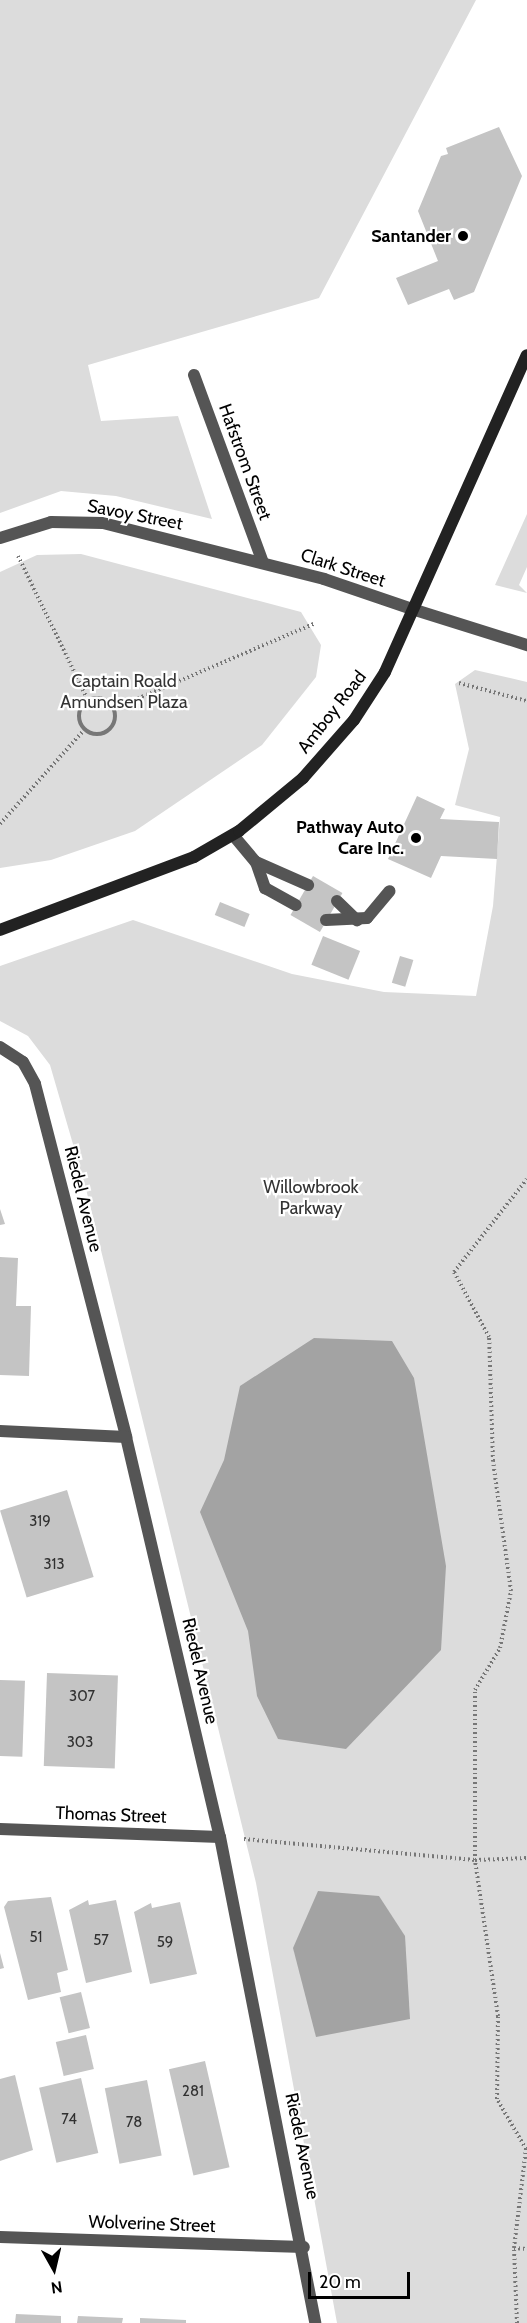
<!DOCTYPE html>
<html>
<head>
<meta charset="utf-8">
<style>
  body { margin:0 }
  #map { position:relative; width:527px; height:2323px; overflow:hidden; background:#fff; font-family:Cabin,sans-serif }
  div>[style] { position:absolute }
  .green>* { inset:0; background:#dcdcdc }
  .water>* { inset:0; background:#a3a3a3 }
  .building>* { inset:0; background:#c4c4c4; transform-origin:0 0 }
  .path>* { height:4px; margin-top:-2px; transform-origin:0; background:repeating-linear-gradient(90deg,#777 0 1.5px,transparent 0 4.5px) }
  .path>.ring { margin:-2px; padding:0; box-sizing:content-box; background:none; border:4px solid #777; border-radius:50% }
  .service>* { height:12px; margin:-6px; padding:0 6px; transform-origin:6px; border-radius:6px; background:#555 }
  .minor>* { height:12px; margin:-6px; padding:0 6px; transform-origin:6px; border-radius:6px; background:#555 }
  .tertiary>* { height:12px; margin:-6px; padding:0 6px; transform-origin:6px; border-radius:6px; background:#555 }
  .secondary>* { height:12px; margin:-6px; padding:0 6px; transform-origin:6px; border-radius:6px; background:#222 }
  .dots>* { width:16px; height:16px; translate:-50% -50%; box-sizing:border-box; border:3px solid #fff; border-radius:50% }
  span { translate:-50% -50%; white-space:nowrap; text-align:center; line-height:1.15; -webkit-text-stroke:4.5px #fff; paint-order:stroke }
  .number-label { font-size:15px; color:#313131 }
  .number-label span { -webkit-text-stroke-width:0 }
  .poi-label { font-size:18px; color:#000; font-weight:700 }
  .right { translate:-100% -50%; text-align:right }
  .street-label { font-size:18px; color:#000 }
  .park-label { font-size:18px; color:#333 }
  .north { position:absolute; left:24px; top:2239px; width:60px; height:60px; -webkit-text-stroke:4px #fff; paint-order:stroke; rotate:172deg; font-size:16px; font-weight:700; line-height:24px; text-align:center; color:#000 }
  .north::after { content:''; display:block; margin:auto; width:21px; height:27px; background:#000; clip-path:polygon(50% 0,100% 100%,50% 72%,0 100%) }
  .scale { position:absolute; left:308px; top:2272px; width:102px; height:27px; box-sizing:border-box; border:3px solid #000; border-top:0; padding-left:8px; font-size:18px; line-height:21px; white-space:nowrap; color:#000; -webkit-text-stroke:4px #fff; paint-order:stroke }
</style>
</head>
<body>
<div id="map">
  <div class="green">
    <i style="clip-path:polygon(0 0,476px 0,319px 298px,88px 365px,101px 421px,178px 416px,212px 519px,116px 496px,61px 491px,0 513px)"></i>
    <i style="clip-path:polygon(527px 514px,527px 567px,519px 585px,527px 593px,495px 585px)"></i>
    <i style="clip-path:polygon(81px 554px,301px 612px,321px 645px,316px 677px,262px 745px,135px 831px,51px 860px,0 868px,0 572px,37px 555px)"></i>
    <i style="clip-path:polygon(475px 670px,527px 682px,527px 2323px,337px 2323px,256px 1883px,86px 1189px,50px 1065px,28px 1036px,0 1021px,0 966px,133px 920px,292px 974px,384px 992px,476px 996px,493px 906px,500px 817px,455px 805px,469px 749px,455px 684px)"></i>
  </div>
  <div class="water">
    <i style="clip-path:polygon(314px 1338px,392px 1341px,414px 1378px,446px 1566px,441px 1650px,346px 1749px,278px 1739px,257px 1696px,248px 1631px,200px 1512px,224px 1460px,240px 1386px)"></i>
    <i style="clip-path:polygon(318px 1891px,379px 1896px,405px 1936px,410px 2019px,316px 2037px,293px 1948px)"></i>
  </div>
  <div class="building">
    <i style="clip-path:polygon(499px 127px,522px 176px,474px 292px,454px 300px,449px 289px,408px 305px,396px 278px,438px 261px,418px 211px,441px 156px,448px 154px,446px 148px)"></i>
    <i style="clip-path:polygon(417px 796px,445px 809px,440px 819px,499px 822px,497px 859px,441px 856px,431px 878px,388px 859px)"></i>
    <i style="left:313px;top:876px;width:34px;height:45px;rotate:30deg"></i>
    <i style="left:220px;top:902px;width:32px;height:14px;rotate:22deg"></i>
    <i style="left:323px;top:936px;width:40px;height:31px;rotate:22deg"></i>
    <i style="left:400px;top:956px;width:14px;height:28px;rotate:17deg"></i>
    <i style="clip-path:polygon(0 1209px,5px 1224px,0 1225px)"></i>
    <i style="clip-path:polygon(0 1257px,18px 1258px,16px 1306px,31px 1306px,29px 1376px,0 1375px)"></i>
    <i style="left:67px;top:1490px;width:91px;height:70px;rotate:73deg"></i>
    <i style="left:47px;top:1673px;width:71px;height:93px;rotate:2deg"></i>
    <i style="left:0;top:1680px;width:25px;height:76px;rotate:2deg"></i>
    <i style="clip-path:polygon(51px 1897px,68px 1970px,57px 1973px,61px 1992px,28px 2000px,4px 1907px,8px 1901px)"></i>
    <i style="clip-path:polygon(88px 1900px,89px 1905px,116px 1900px,132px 1972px,86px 1983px,69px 1910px)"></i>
    <i style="clip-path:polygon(180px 1902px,197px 1974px,150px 1984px,134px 1912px,151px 1903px,152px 1908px)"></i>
    <i style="clip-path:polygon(0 1953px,4px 1968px,0 1969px)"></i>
    <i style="left:81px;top:1992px;width:37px;height:22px;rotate:76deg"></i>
    <i style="left:86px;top:2035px;width:35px;height:31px;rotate:77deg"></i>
    <i style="left:205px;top:2061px;width:109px;height:37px;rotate:77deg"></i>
    <i style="clip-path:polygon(15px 2075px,33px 2150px,0 2161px,0 2079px)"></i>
    <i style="left:81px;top:2078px;width:77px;height:43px;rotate:77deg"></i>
    <i style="left:147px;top:2080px;width:77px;height:43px;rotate:79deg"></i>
    <i style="clip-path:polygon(16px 2314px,61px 2316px,61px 2323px,15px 2323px)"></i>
    <i style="clip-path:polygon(78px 2316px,123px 2318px,122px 2323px,77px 2323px)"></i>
    <i style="clip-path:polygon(140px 2318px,186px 2320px,186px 2323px,140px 2323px)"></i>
  </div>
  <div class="path">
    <i style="left:18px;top:556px;width:160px;rotate:64.1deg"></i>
    <i style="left:459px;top:683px;width:70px;rotate:14.8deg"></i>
    <i class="ring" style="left:79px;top:698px;width:32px;height:32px"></i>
    <i style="left:113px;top:709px;width:220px;rotate:-23deg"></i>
    <i style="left:0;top:824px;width:127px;rotate:-48.2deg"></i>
    <i style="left:244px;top:1839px;width:232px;rotate:5.2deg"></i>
    <i style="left:475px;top:1860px;width:52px;rotate:-2.2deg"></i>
    <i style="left:514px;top:2248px;width:13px;rotate:4deg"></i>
    <i style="left:517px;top:2323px;width:75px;rotate:-92.3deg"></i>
    <i style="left:514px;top:2248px;width:100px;rotate:-83.1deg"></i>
    <i style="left:526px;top:2149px;width:58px;rotate:-120.1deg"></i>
    <i style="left:497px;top:2099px;width:83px;rotate:-89.3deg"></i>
    <i style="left:498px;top:2016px;width:158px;rotate:-98.4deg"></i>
    <i style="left:475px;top:1860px;width:170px;rotate:-90deg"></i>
    <i style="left:475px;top:1690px;width:49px;rotate:-59.2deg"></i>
    <i style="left:500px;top:1648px;width:58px;rotate:-79.1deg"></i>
    <i style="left:511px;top:1591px;width:131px;rotate:-97.9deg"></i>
    <i style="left:493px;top:1461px;width:124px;rotate:-91.8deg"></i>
    <i style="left:489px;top:1337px;width:74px;rotate:-118.3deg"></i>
    <i style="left:454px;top:1272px;width:118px;rotate:-51.9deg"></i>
  </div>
  <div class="service">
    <i style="left:233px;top:835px;width:35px;rotate:50deg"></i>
    <i style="left:256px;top:862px;width:28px;rotate:71deg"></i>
    <i style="left:265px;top:888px;width:35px;rotate:29deg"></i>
    <i style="left:256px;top:862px;width:57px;rotate:23.9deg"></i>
    <i style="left:337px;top:901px;width:28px;rotate:44deg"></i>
    <i style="left:326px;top:920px;width:41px;rotate:-2.8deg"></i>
    <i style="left:367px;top:918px;width:35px;rotate:-50deg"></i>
  </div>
  <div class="minor">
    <i style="left:194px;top:375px;width:200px;rotate:69.8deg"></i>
    <i style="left:0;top:538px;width:53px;rotate:-17.4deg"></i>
    <i style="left:51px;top:522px;width:52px;rotate:1.1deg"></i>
    <i style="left:103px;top:523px;width:228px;rotate:14.2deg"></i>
    <i style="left:324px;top:579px;width:93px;rotate:18.8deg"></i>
    <i style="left:0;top:1047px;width:27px;rotate:33deg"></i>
    <i style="left:23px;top:1062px;width:25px;rotate:61deg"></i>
    <i style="left:35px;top:1084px;width:365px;rotate:75.5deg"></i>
    <i style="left:126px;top:1437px;width:411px;rotate:76.8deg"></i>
    <i style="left:220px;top:1837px;width:495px;rotate:78.9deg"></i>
    <i style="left:0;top:1431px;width:126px;rotate:2.7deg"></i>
    <i style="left:0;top:1829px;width:220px;rotate:2.1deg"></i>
    <i style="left:0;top:2237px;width:304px;rotate:1.9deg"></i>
  </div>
  <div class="tertiary">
    <i style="left:412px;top:609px;width:121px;rotate:17.4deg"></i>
  </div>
  <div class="secondary">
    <i style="left:0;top:930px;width:207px;rotate:-20.6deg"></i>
    <i style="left:194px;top:857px;width:52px;rotate:-30deg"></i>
    <i style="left:239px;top:831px;width:83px;rotate:-39.6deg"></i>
    <i style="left:303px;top:778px;width:77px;rotate:-48.7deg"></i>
    <i style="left:354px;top:720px;width:57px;rotate:-57.1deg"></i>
    <i style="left:385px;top:672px;width:347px;rotate:-65.9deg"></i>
  </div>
  <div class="dots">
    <i style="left:463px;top:236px;background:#000"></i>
    <i style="left:416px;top:838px;background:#000"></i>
  </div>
  <div class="number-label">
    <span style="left:40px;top:1522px">319</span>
    <span style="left:54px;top:1565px">313</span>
    <span style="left:82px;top:1697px">307</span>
    <span style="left:80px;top:1743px">303</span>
    <span style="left:36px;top:1938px">51</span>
    <span style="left:101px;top:1941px">57</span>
    <span style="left:165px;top:1943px">59</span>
    <span style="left:193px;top:2092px">281</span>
    <span style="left:69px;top:2120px">74</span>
    <span style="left:134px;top:2123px">78</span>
  </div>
  <div class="poi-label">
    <span class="right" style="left:451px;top:236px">Santander</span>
    <span class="right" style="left:404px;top:838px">Pathway Auto<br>Care Inc.</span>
  </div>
  <div class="street-label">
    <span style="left:245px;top:462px;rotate:70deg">Hafstrom Street</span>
    <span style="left:135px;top:515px;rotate:11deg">Savoy Street</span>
    <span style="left:343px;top:568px;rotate:18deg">Clark Street</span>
    <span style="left:332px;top:712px;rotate:-52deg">Amboy Road</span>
    <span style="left:83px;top:1199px;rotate:76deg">Riedel Avenue</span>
    <span style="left:200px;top:1671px;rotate:77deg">Riedel Avenue</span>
    <span style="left:111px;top:1815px;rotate:2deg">Thomas Street</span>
    <span style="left:302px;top:2146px;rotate:78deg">Riedel Avenue</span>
    <span style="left:152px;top:2224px;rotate:2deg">Wolverine Street</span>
  </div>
  <div class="park-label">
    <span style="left:124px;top:692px">Captain Roald<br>Amundsen Plaza</span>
    <span style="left:311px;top:1198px">Willowbrook<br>Parkway</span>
  </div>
  <div class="north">N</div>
  <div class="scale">20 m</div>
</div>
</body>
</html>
